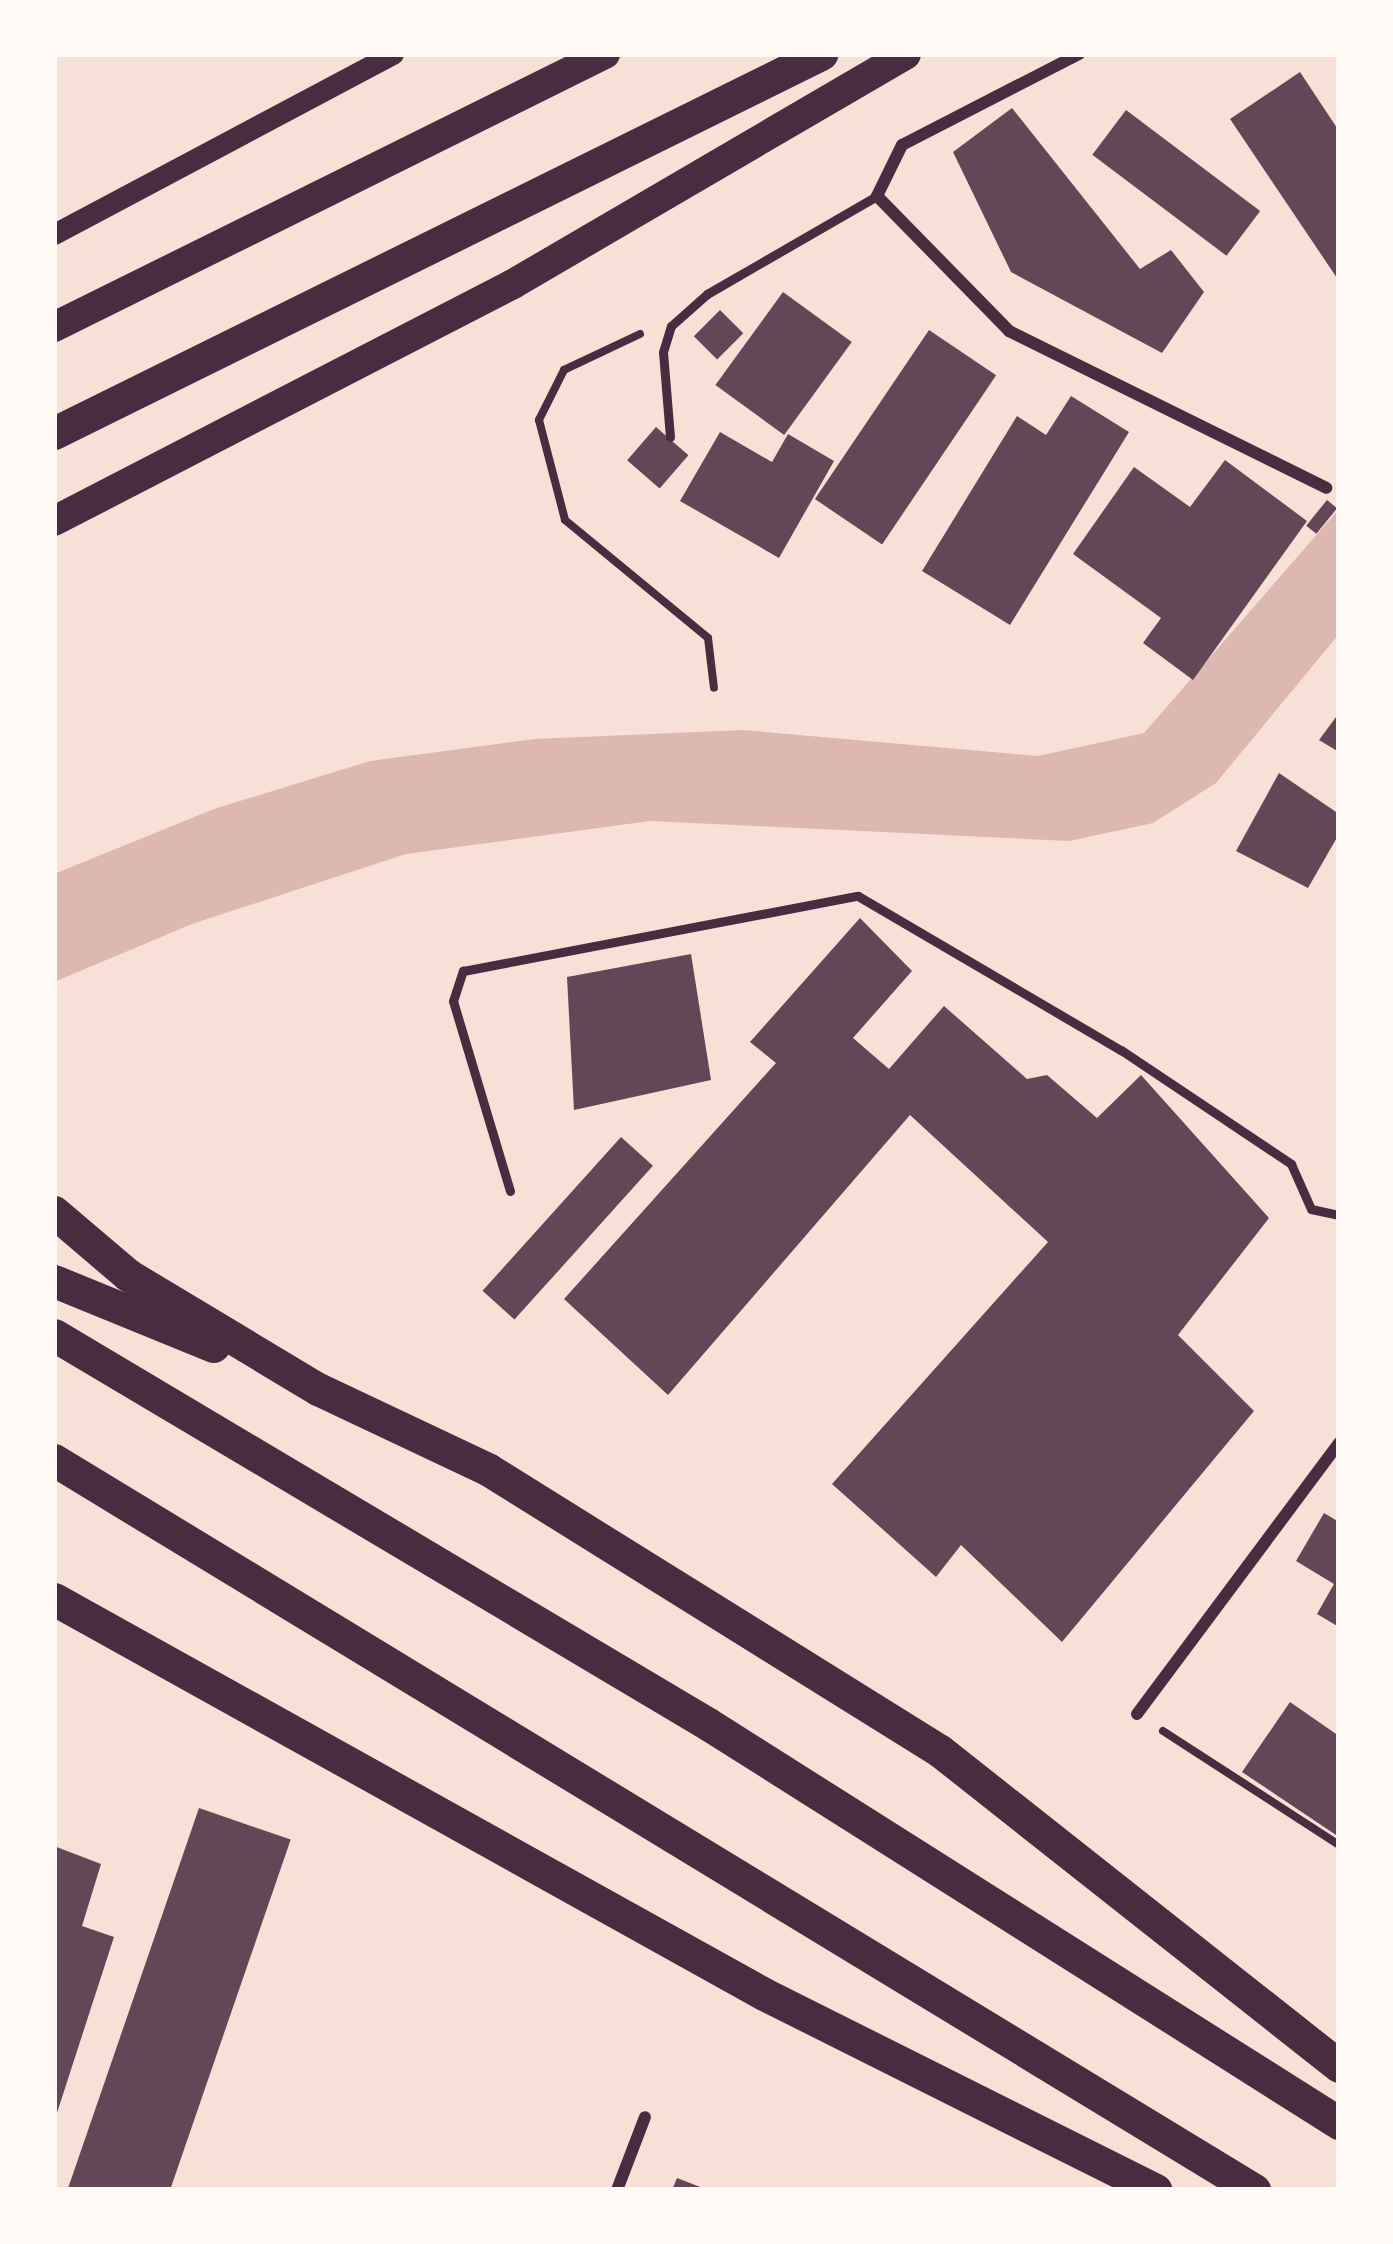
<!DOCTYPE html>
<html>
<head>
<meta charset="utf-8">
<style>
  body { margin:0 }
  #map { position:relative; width:1393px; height:2244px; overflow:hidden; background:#f7e1d7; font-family:Jost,sans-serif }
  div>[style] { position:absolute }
  .water>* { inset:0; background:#dcb8b0 }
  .building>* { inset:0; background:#644757; transform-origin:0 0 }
  .path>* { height:8px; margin:-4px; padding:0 4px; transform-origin:4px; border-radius:4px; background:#4a2c40 }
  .service>* { height:9px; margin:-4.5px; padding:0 4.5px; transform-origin:4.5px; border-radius:4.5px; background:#4a2c40 }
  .minor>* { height:12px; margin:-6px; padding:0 6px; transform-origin:6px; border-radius:6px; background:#4a2c40 }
  .tertiary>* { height:21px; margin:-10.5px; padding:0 10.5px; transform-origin:10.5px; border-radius:10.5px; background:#4a2c40 }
  .primary>* { height:30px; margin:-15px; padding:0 15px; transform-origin:15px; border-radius:15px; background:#4a2c40 }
  .trunk>* { height:33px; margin:-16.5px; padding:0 16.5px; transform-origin:16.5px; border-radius:16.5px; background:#4a2c40 }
  span { translate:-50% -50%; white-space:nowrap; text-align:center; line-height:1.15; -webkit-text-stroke:9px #fffaf5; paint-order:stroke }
  .frame { position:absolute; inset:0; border:57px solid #fffaf5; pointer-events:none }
</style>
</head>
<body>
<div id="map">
  <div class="water">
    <i style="clip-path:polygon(1339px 509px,1339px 634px,1216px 783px,1153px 823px,1069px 841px,650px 821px,406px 854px,192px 924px,54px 982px,54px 874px,214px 809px,370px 761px,535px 739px,743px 730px,1038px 756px,1144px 733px)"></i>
  </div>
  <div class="building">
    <i style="clip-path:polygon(1300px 72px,1339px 131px,1339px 281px,1230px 119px)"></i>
    <i style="clip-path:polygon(1012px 108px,1140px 269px,1171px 250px,1204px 292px,1162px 353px,1011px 272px,953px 152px)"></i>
    <i style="left:1126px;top:110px;width:168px;height:56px;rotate:37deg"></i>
    <i style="left:783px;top:292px;width:85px;height:115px;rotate:36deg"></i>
    <i style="left:720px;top:310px;width:33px;height:37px;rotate:45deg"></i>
    <i style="left:929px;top:330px;width:81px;height:204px;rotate:34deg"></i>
    <i style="clip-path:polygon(1071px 396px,1129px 432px,1010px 625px,922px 571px,1017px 416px,1046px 435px)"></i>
    <i style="left:656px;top:427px;width:43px;height:44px;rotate:41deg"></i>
    <i style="clip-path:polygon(720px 432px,772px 462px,788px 434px,834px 461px,779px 558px,680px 501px)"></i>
    <i style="clip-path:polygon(1225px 460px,1307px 521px,1193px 680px,1143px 643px,1161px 618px,1073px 554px,1134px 467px,1190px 507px)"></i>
    <i style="left:1327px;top:500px;width:13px;height:33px;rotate:39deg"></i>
    <i style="clip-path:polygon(1339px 713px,1339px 752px,1319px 740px)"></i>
    <i style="clip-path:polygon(1279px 773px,1339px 814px,1339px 834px,1308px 888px,1236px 851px)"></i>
    <i style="clip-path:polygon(860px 918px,912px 971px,853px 1038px,889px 1069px,944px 1006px,1027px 1079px,1047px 1075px,1097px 1118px,1141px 1075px,1269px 1218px,1178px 1335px,1254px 1411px,1062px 1642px,961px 1545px,936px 1577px,832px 1484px,1048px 1242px,910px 1115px,668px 1395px,564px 1299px,776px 1063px,750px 1042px)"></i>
    <i style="clip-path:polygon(691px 954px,711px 1080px,574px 1110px,567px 977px)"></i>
    <i style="left:621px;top:1137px;width:43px;height:207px;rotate:42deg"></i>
    <i style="clip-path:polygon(1324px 1513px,1339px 1522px,1339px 1627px,1317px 1614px,1334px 1584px,1296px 1561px)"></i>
    <i style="clip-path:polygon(1290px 1702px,1339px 1736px,1339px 1837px,1242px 1772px)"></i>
    <i style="left:199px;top:1808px;width:97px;height:402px;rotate:19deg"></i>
    <i style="clip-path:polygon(54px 1846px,101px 1864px,82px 1926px,114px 1937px,55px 2119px)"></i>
    <i style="clip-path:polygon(677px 2178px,708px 2190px,672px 2190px)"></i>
  </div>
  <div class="path">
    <i style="left:640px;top:334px;width:84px;rotate:154.7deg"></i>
    <i style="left:564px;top:370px;width:56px;rotate:116.6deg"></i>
    <i style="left:539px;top:420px;width:103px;rotate:75.4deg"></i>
    <i style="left:565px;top:520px;width:185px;rotate:39.5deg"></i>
    <i style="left:708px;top:638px;width:50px;rotate:83.2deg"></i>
    <i style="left:1163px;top:1731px;width:210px;rotate:32.9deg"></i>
  </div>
  <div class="service">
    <i style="left:670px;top:437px;width:85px;rotate:-94.7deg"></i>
    <i style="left:663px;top:352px;width:27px;rotate:-73deg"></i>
    <i style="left:671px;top:326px;width:48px;rotate:-41.6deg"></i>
    <i style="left:707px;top:294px;width:196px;rotate:-30deg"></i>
    <i style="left:510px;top:1191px;width:198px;rotate:-106.7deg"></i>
    <i style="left:453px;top:1001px;width:32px;rotate:-72deg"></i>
    <i style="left:463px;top:971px;width:402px;rotate:-10.8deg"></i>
    <i style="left:858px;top:896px;width:305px;rotate:30.4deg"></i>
    <i style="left:1121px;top:1050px;width:205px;rotate:33.8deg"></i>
    <i style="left:1291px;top:1164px;width:49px;rotate:66deg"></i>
    <i style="left:1311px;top:1209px;width:29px;rotate:12deg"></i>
  </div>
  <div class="minor">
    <i style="left:1079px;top:54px;width:199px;rotate:152.8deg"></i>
    <i style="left:902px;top:145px;width:57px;rotate:116.1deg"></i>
    <i style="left:877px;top:196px;width:189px;rotate:45.6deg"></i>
    <i style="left:1009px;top:331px;width:354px;rotate:26.3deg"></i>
    <i style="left:1137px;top:1714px;width:338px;rotate:-53.3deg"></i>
    <i style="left:617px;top:2190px;width:78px;rotate:-69deg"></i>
  </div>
  <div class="tertiary">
    <i style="left:54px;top:234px;width:384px;rotate:-28deg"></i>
  </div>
  <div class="primary">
    <i style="left:54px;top:327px;width:615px;rotate:-26.36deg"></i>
    <i style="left:54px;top:521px;width:517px;rotate:-27.31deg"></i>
    <i style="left:513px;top:284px;width:455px;rotate:-30.3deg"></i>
  </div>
  <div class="trunk">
    <i style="left:54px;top:433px;width:856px;rotate:-26.3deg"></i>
    <i style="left:54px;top:1212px;width:97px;rotate:40.4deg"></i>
    <i style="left:128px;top:1275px;width:222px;rotate:31deg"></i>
    <i style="left:318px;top:1389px;width:189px;rotate:25.3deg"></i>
    <i style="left:489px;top:1470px;width:531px;rotate:31.93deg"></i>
    <i style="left:940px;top:1751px;width:508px;rotate:38.29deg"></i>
    <i style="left:54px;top:1281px;width:172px;rotate:22.2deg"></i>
    <i style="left:54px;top:1335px;width:761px;rotate:30.74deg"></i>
    <i style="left:708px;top:1724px;width:747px;rotate:32.31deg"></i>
    <i style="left:54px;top:1460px;width:1405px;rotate:31.31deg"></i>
    <i style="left:54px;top:1599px;width:812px;rotate:29.09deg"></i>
    <i style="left:764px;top:1994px;width:438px;rotate:26.6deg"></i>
  </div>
  <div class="frame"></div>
</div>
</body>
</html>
